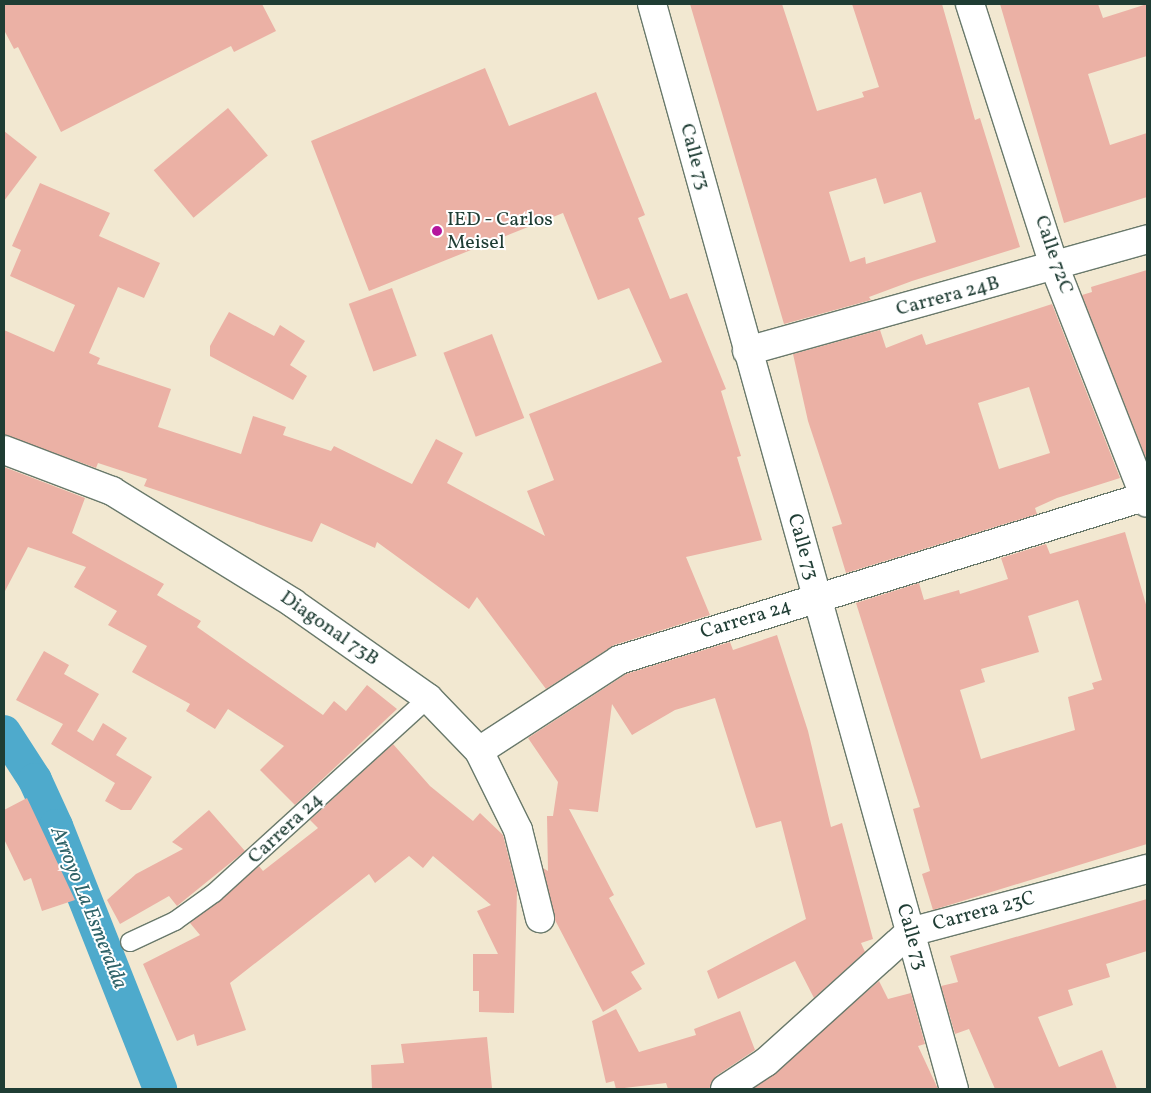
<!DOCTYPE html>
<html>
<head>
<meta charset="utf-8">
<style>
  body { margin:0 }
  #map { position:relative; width:1151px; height:1093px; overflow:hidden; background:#f2e8d1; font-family:Vollkorn,serif }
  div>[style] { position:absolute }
  .canal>* { height:34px; margin:-17px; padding:0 17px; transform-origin:17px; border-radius:17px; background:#4eaacc }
  .building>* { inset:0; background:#ebb1a5; transform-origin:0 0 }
  .roads { filter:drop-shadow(1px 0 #69796b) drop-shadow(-1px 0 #69796b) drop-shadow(0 1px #69796b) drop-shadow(0 -1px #69796b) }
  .service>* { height:18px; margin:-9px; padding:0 9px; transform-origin:9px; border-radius:9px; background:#fff }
  .minor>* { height:28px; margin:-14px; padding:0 14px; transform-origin:14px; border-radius:14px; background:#fff }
  .dots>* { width:14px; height:14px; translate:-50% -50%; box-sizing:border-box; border:2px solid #fff; border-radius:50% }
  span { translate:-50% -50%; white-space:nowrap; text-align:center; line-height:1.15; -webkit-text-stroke:4px #fff; paint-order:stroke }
  .street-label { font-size:20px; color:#1f3d34 }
  .poi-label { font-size:20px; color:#1f3d34 }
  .left { translate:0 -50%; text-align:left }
  .water-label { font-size:21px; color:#2f6369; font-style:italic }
  .frame { position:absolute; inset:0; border:5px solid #1f3d34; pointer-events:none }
</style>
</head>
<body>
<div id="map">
  <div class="canal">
    <i style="left:4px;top:732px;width:57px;rotate:57.1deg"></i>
    <i style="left:35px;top:780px;width:51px;rotate:65.5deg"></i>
    <i style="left:56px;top:826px;width:283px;rotate:68.4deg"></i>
  </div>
  <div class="building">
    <i style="clip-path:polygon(4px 4px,262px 4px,276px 31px,234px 52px,231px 46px,61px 132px,18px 47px,14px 49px,4px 30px)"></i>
    <i style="clip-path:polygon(evenodd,690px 4px,782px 4px,817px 111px,864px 97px,862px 92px,879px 87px,852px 4px,942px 4px,975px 120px,980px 118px,1020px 247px,912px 281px,869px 297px,871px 300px,784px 324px,690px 4px,876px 178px,884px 204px,921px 192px,936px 242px,866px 264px,865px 257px,850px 262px,829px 192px,876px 178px)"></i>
    <i style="clip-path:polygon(1000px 4px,1098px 4px,1103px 18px,1147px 4px,1147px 56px,1088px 74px,1110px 145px,1147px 133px,1147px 197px,1064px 223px)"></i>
    <i style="clip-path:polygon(485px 68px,509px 126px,596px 92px,645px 215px,638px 218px,670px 299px,687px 293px,726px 389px,721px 391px,741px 456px,737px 457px,762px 540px,686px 557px,710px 615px,614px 645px,546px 689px,477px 597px,469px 609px,377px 542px,375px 548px,321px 523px,312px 542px,144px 486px,147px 479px,98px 463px,96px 468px,4px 435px,4px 330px,54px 352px,75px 305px,10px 276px,21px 250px,12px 246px,40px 183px,110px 213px,99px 236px,160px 263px,144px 298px,118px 287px,89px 353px,100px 358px,97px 364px,171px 389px,158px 427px,241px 454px,253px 416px,286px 427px,283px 435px,331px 451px,334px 446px,412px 484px,436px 439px,463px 453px,447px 483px,545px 536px,527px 491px,554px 480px,529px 414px,662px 362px,629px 288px,598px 300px,563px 213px,369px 291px,311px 141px)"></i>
    <i style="left:228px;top:108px;width:62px;height:97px;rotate:50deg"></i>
    <i style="clip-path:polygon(4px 131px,37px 157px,4px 201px)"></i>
    <i style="clip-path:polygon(1147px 270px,1147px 461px,1082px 295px,1092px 292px,1091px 287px)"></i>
    <i style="left:392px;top:288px;width:72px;height:46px;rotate:70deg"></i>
    <i style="clip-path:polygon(evenodd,1052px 304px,1120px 478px,1057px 498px,1035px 508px,1037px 514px,846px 573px,832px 527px,842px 524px,808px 421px,793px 354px,880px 330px,886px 348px,922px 334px,926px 345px,1052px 304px,1029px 387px,1050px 453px,999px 469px,978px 403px,1029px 387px)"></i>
    <i style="clip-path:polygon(229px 312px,274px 336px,280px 325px,305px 341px,290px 365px,307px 376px,293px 400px,210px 356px,210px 346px)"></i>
    <i style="left:492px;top:334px;width:90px;height:52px;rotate:69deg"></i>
    <i style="clip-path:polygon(4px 467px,85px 498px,72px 533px,164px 584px,157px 595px,201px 621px,197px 627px,323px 715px,334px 701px,346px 711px,367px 685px,397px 709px,295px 805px,260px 770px,284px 746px,228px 709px,215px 729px,186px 711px,190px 704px,132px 672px,147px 646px,108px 625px,117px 611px,74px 587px,86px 567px,28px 547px,4px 593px)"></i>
    <i style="clip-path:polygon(evenodd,1125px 532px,1147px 608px,1147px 844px,933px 910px,922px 874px,930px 871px,913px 809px,920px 807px,856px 603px,919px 583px,924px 600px,959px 590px,960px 594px,1008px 579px,1001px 558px,1046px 544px,1050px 554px,1125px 532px,1078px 600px,1102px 680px,1092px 683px,1094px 689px,1068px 697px,1075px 730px,981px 759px,960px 690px,985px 682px,981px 669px,1039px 652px,1028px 616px,1078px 600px)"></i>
    <i style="clip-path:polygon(777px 635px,808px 731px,831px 827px,842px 823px,873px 939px,861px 943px,865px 952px,814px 998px,795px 961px,718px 999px,707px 971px,806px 919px,781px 821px,756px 828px,715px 698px,675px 710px,632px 735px,612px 704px,598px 812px,569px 809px,614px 895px,609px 898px,645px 964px,631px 972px,642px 989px,603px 1012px,555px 920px,543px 868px,548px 871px,547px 816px,553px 816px,558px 782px,528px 738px,626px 674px,730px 642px,733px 650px)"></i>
    <i style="clip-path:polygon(44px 651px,69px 665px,64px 674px,99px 694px,77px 731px,93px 741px,103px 723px,127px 738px,116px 755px,152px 777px,131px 810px,121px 810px,105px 801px,115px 783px,51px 744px,63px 724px,16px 700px)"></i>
    <i style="clip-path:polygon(393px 744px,430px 786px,473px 821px,480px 813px,503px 835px,517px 890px,514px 1013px,479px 1012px,479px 991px,473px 991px,473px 954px,498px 954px,477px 911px,491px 905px,433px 856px,423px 868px,409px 856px,375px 883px,369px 874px,230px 983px,246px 1030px,197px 1046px,194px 1034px,177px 1041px,143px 964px,200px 935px,190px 923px,259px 866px,263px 871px,318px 828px,310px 820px)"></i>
    <i style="clip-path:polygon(27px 798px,75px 900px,42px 911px,31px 878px,24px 881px,4px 839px,4px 810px)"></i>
    <i style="clip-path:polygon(209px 810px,245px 851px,177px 906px,169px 896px,120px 924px,107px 900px,136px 874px,183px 849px,172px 842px)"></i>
    <i style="clip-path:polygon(1147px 899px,1147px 951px,1106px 964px,1110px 977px,1068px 990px,1073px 1005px,1038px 1017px,1059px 1067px,1102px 1050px,1117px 1089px,995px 1089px,969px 1029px,955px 1034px,941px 986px,958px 982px,950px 956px)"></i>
    <i style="clip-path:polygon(879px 981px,888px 999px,911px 993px,925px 1044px,918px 1046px,938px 1089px,753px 1089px)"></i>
    <i style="clip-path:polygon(616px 1009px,639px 1052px,696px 1035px,694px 1029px,740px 1011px,755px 1050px,716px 1076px,709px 1089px,668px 1089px,666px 1083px,616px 1089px,614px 1081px,606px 1083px,592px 1021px)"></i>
    <i style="clip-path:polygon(487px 1037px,492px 1088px,372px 1089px,371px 1065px,404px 1063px,401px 1044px)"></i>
  </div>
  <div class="roads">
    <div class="service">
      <i style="left:130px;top:942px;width:50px;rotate:-25deg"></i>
      <i style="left:175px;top:921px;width:48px;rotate:-35.7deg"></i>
      <i style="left:214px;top:893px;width:290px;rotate:-42.3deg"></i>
    </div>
    <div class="minor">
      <i style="left:652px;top:4px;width:1126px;rotate:74.45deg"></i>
      <i style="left:970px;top:4px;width:277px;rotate:72.2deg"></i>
      <i style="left:1055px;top:268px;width:252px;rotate:68.6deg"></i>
      <i style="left:747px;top:351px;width:415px;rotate:-15.6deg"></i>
      <i style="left:4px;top:450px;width:116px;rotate:20.8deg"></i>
      <i style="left:112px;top:491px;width:213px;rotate:31.7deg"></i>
      <i style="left:293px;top:603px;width:165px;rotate:35.1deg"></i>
      <i style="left:428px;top:698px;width:74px;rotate:46.1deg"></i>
      <i style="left:479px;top:751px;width:88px;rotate:63.7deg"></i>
      <i style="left:518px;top:830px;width:91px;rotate:76deg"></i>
      <i style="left:479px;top:751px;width:167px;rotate:-33deg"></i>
      <i style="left:619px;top:660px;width:553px;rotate:-17.26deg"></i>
      <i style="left:725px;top:1089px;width:49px;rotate:-33.4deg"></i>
      <i style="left:766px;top:1062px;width:194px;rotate:-42.1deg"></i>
      <i style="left:910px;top:932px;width:245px;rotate:-14.9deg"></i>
    </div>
  </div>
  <div class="dots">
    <i style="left:437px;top:231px;background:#b5179e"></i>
  </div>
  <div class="street-label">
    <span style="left:694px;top:157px;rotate:75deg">Calle 73</span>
    <span style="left:1053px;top:255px;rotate:71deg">Calle 72C</span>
    <span style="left:948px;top:297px;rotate:-15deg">Carrera 24B</span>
    <span style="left:802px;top:547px;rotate:74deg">Calle 73</span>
    <span style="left:746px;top:620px;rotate:-17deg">Carrera 24</span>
    <span style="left:329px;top:629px;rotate:35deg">Diagonal 73B</span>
    <span style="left:286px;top:829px;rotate:-43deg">Carrera 24</span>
    <span style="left:984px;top:912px;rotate:-15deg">Carrera 23C</span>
    <span style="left:911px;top:937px;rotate:74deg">Calle 73</span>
  </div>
  <div class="poi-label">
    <span class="left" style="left:447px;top:232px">IED - Carlos<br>Meisel</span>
  </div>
  <div class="water-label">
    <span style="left:88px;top:908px;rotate:68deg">Arroyo La Esmeralda</span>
  </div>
  <div class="frame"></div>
</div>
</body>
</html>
